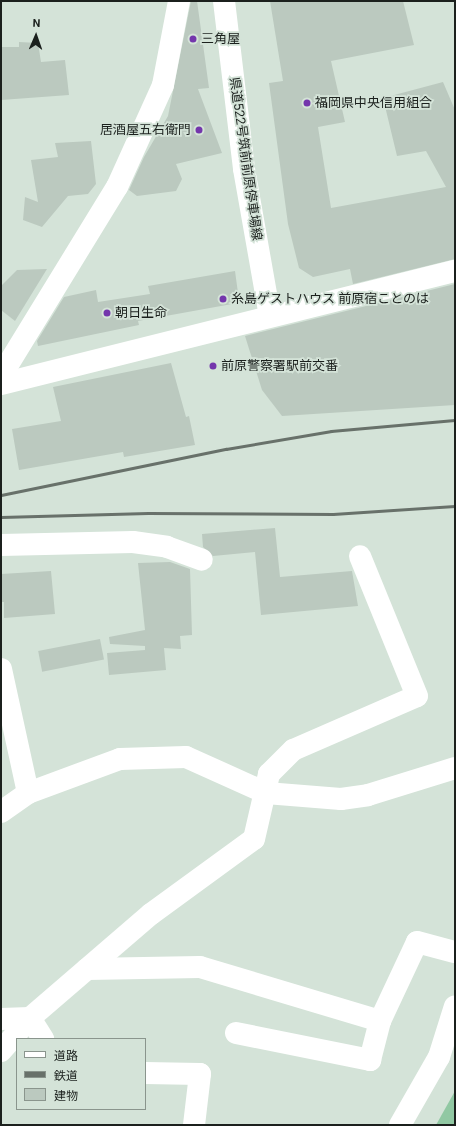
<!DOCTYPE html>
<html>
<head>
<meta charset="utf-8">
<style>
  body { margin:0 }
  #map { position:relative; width:456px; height:1126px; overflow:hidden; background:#d4e3d8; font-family:Roboto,"Noto Sans JP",sans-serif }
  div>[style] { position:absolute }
  .green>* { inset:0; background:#91c8a3 }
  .building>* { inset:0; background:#bbc9bf; transform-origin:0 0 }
  .street>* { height:22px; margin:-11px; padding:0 11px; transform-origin:11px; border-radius:11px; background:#fff }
  .secondary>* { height:22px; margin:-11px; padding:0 11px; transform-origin:11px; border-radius:11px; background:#fff }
  .rail>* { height:3px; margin:-1.5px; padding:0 1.5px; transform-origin:1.5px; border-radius:1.5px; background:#68716a }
  .dots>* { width:11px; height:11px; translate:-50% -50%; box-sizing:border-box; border:2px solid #d4e3d8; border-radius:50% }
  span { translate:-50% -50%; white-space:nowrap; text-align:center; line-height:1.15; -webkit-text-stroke:3.5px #d4e3d8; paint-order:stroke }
  .poi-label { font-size:13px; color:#1b201d }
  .left { translate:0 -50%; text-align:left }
  .right { translate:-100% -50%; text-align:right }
  .street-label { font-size:13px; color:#1b201d }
  .frame { position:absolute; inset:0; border:2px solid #1b201d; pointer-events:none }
  .legend { position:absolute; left:16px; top:1038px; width:130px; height:72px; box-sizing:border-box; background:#d4e3d8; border:1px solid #8a958d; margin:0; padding:5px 7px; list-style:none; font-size:12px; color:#1b201d }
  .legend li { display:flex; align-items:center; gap:8px; height:20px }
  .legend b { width:20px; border:1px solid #8a958d }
  .north { position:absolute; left:16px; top:16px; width:40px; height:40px; -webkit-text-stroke:3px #d4e3d8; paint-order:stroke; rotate:2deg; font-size:11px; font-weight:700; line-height:16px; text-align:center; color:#1b201d }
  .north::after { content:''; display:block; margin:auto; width:14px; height:18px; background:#1b201d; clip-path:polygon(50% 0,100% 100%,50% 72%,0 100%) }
</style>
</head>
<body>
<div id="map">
  <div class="green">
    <i style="clip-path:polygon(455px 1091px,455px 1125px,436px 1125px)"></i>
  </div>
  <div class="building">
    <i style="clip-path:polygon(191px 1px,197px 1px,209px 88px,198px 89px,222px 153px,176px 164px,182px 179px,176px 191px,137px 196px,129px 190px,144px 157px,168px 116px)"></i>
    <i style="clip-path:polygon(270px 1px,403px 1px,414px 45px,331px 61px,345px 122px,318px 127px,331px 208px,446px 187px,426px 151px,397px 156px,383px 98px,443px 82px,455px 110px,455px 259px,353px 284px,350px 269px,313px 277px,299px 268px,288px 224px,269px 83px,283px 81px)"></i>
    <i style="clip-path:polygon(19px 42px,38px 43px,41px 62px,65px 60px,69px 95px,1px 100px,1px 47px,19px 47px)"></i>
    <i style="clip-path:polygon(91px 141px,96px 184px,88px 194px,68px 196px,42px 227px,23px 220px,25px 197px,38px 202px,31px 160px,58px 157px,55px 143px)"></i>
    <i style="clip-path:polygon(47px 269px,15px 321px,1px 310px,1px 286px,17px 270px)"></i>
    <i style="clip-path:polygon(235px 271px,238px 293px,232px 304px,138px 321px,139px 325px,38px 346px,37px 341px,64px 297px,96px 290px,98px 302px,150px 294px,148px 286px)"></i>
    <i style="clip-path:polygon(455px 284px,455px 405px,282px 416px,262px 390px,245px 336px)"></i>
    <i style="clip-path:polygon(171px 363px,186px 417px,189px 416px,195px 445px,124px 457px,123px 452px,19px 470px,12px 429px,61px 421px,53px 387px)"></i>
    <i style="clip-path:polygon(275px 528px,280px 577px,352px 571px,358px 606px,261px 615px,255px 552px,213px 556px,203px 547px,202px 534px)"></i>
    <i style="clip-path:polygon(170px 562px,190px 569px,192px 635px,180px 636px,181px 649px,164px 648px,166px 670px,109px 675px,107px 653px,145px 650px,145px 646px,110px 644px,109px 637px,145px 630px,138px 563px)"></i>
    <i style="clip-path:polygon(51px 571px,55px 614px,4px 618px,4px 602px,1px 602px,1px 574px)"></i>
    <i style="left:100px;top:639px;width:21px;height:63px;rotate:79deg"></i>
  </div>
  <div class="street">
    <i style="left:1px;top:545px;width:132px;rotate:-1.3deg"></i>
    <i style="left:133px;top:542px;width:34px;rotate:8deg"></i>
    <i style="left:167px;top:547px;width:37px;rotate:20deg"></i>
    <i style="left:1px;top:669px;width:127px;rotate:77.7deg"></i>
    <i style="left:1px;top:812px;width:33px;rotate:-35deg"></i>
    <i style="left:28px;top:793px;width:98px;rotate:-20.3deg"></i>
    <i style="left:120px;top:759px;width:66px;rotate:-1.7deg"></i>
    <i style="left:186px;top:757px;width:88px;rotate:24.2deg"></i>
    <i style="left:266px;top:793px;width:75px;rotate:4.6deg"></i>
    <i style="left:341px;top:799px;width:27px;rotate:-8deg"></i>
    <i style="left:368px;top:795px;width:91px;rotate:-17.2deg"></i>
    <i style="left:87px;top:969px;width:113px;rotate:-1deg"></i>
    <i style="left:200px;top:967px;width:188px;rotate:16.7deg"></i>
    <i style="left:380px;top:1021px;width:87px;rotate:-64.9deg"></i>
    <i style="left:417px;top:942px;width:39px;rotate:15deg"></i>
    <i style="left:1px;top:1019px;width:29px;rotate:-2deg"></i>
    <i style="left:30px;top:1018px;width:25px;rotate:58deg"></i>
    <i style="left:236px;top:1033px;width:137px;rotate:11.4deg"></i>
    <i style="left:370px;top:1060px;width:40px;rotate:-75.6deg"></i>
    <i style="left:1px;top:1051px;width:44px;rotate:-48.7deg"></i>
    <i style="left:30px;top:1018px;width:160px;rotate:-40.7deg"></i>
    <i style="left:151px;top:914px;width:127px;rotate:-36.1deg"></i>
    <i style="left:254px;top:839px;width:67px;rotate:-77deg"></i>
    <i style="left:269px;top:774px;width:34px;rotate:-45deg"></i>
    <i style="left:293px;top:750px;width:135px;rotate:-23.5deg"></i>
    <i style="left:417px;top:696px;width:151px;rotate:-112.2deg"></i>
    <i style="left:145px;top:1073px;width:55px;rotate:1deg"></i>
    <i style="left:200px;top:1074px;width:51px;rotate:96.7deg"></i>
  </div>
  <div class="secondary">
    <i style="left:224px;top:1px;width:169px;rotate:83.2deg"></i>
    <i style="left:244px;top:169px;width:149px;rotate:80deg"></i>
    <i style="left:1px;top:376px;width:222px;rotate:-58.5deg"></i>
    <i style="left:117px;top:187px;width:112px;rotate:-65.7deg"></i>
    <i style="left:163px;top:85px;width:86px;rotate:-79.2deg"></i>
    <i style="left:1px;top:384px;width:468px;rotate:-14deg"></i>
    <i style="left:400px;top:1125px;width:78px;rotate:-60.2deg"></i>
    <i style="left:439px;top:1057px;width:53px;rotate:-72.6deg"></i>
  </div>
  <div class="rail">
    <i style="left:1px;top:495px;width:230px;rotate:-11.6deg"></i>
    <i style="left:226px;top:449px;width:107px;rotate:-9.7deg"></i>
    <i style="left:331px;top:431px;width:124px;rotate:-5.1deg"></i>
    <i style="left:1px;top:517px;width:147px;rotate:-1.6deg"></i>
    <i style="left:148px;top:513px;width:185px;rotate:0.3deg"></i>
    <i style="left:333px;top:514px;width:122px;rotate:-3.8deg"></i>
  </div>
  <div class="dots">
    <i style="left:193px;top:39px;background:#7436ac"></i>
    <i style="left:307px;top:103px;background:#7436ac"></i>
    <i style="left:199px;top:130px;background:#7436ac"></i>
    <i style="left:223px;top:299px;background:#7436ac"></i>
    <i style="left:107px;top:313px;background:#7436ac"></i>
    <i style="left:213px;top:366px;background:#7436ac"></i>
  </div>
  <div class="poi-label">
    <span class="left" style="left:201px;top:39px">三角屋</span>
    <span class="left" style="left:315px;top:103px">福岡県中央信用組合</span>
    <span class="right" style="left:191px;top:130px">居酒屋五右衛門</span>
    <span class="left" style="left:231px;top:299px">糸島ゲストハウス 前原宿ことのは</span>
    <span class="left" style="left:115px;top:313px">朝日生命</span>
    <span class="left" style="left:221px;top:366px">前原警察署駅前交番</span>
  </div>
  <div class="street-label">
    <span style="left:245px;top:159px;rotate:82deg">県道522号筑前前原停車場線</span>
  </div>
  <div class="frame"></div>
  <ul class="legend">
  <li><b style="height:5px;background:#fff"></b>道路</li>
  <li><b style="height:5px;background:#68716a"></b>鉄道</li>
  <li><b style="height:11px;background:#bbc9bf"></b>建物</li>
  </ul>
  <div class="north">N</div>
</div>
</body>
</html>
